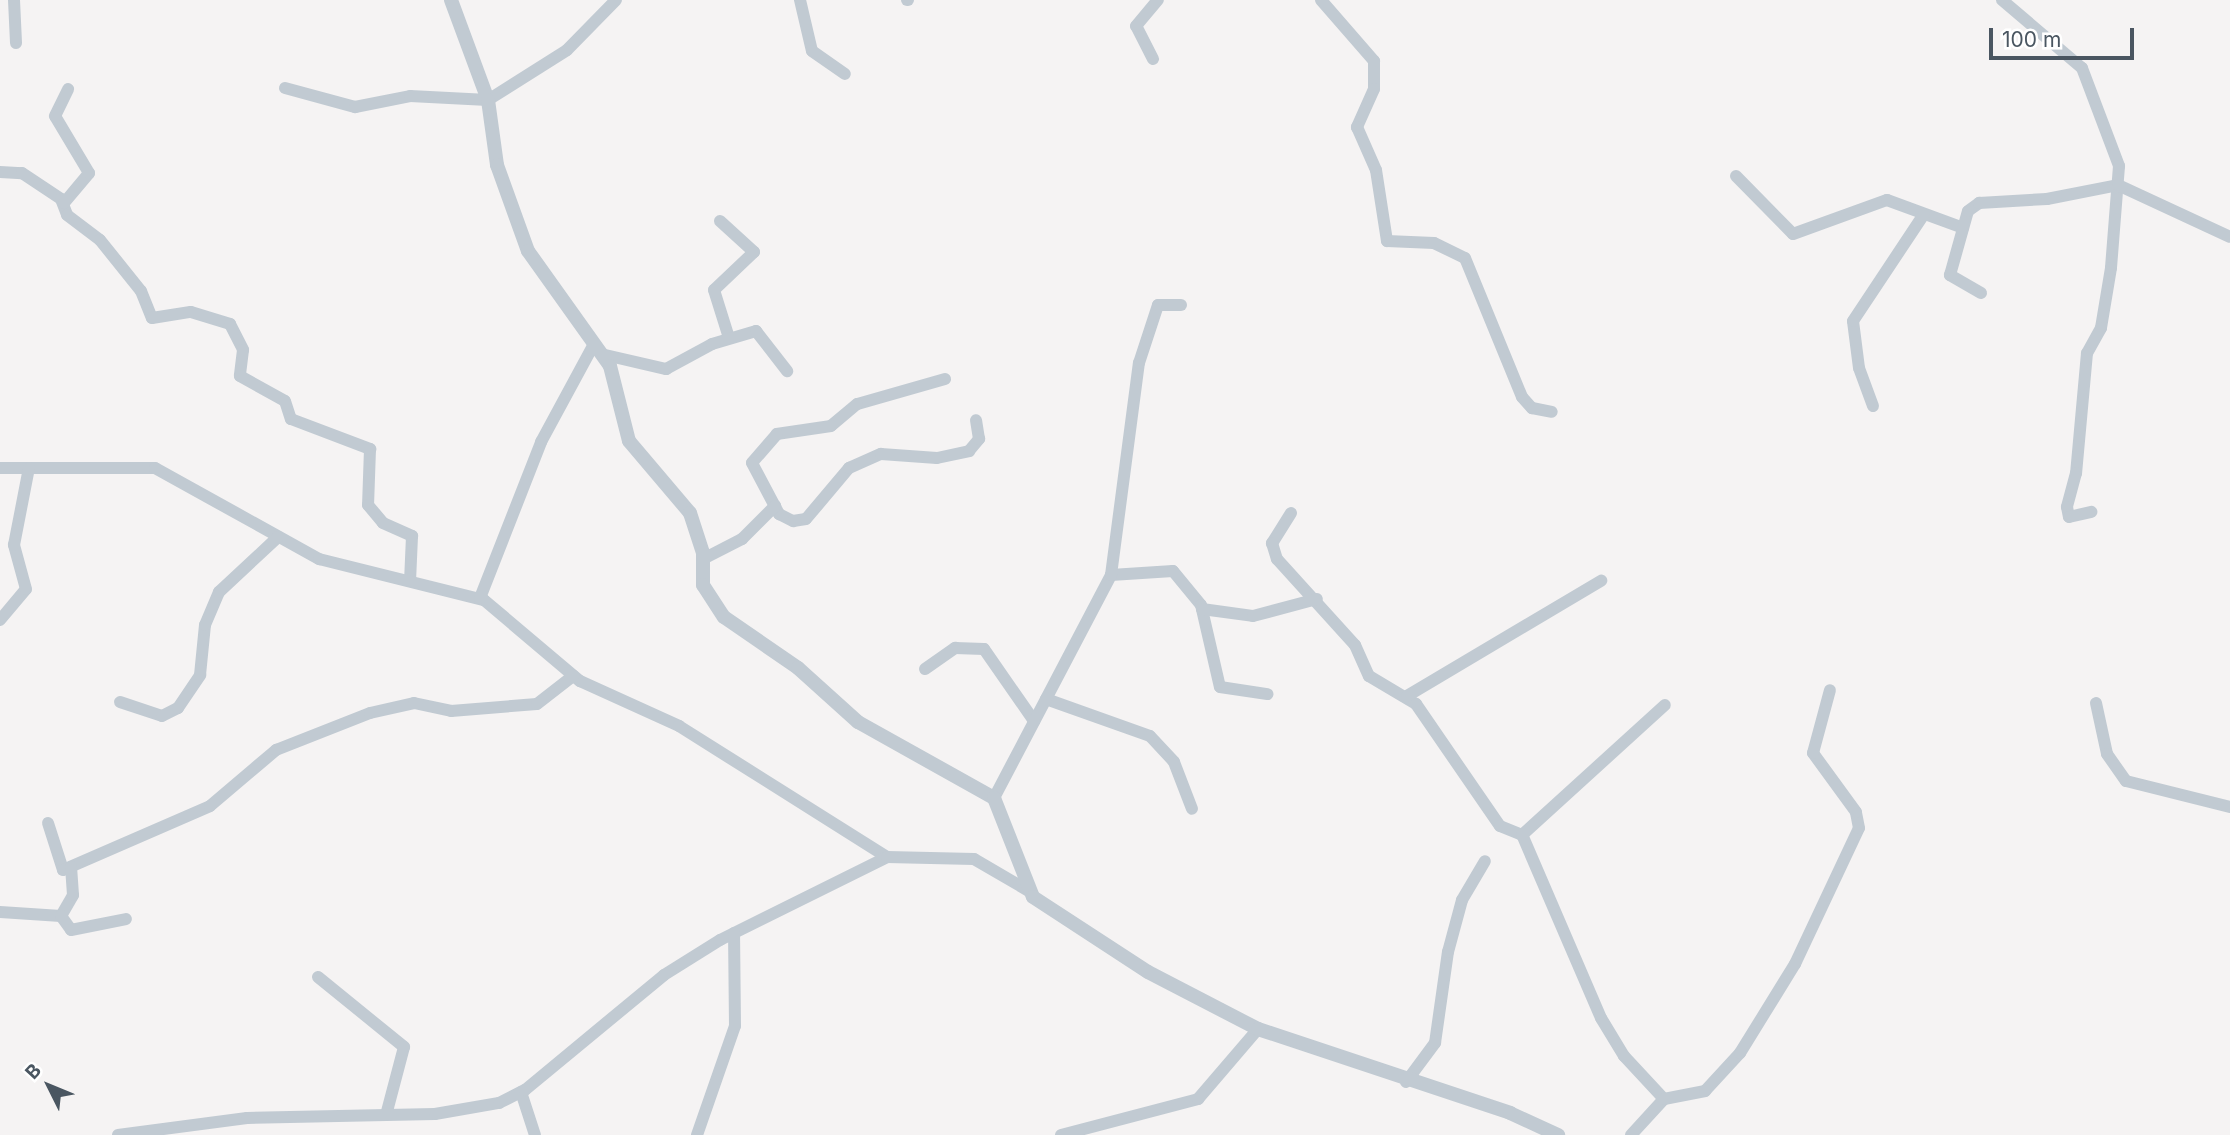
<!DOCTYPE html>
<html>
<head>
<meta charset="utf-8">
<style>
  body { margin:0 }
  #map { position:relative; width:2230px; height:1135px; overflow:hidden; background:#f5f3f3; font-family:Inter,sans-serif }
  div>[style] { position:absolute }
  .minor>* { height:12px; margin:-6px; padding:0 6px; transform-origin:6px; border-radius:6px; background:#c1cad2 }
  .tertiary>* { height:14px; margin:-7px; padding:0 7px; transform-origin:7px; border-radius:7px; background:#c1cad2 }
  span { translate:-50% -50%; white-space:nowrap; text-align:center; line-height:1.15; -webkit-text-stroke:6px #fff; paint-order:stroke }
  .north { position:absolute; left:14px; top:1051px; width:70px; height:70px; -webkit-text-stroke:5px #fff; paint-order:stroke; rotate:313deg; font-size:19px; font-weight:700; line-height:28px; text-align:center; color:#4a5661 }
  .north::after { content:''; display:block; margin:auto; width:24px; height:32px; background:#4a5661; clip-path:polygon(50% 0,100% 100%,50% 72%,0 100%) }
  .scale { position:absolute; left:1989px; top:28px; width:145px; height:32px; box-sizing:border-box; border:4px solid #4a5661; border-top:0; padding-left:9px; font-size:21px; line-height:24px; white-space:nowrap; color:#4a5661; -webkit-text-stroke:5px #fff; paint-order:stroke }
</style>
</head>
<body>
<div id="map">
  <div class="minor">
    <i style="left:14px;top:0;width:43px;rotate:87.3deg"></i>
    <i style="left:800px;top:0;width:52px;rotate:76.8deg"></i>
    <i style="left:812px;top:51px;width:40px;rotate:34.9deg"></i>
    <i style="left:907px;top:0;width:1px"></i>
    <i style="left:1321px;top:0;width:81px;rotate:49deg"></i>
    <i style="left:1374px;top:61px;width:28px;rotate:90deg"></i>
    <i style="left:1374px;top:89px;width:42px;rotate:114.1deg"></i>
    <i style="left:1357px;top:127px;width:47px;rotate:66.2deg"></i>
    <i style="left:1376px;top:170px;width:72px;rotate:81.2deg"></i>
    <i style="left:1387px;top:241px;width:47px;rotate:2.4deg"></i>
    <i style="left:1434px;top:243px;width:34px;rotate:26deg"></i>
    <i style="left:1465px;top:258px;width:150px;rotate:67.7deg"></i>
    <i style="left:1522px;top:397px;width:15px;rotate:48deg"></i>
    <i style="left:1532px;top:408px;width:20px;rotate:11deg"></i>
    <i style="left:2002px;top:0;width:105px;rotate:40.4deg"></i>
    <i style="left:2082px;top:68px;width:105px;rotate:69.3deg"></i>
    <i style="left:2119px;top:166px;width:102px;rotate:94.5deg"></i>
    <i style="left:2111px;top:268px;width:61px;rotate:99.5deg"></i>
    <i style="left:2101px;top:328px;width:29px;rotate:119deg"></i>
    <i style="left:2087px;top:353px;width:121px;rotate:95.2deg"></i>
    <i style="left:2076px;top:473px;width:35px;rotate:105deg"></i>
    <i style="left:2067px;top:507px;width:10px;rotate:79deg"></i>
    <i style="left:2069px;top:517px;width:23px;rotate:-13deg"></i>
    <i style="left:1153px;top:59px;width:37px;rotate:-117deg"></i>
    <i style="left:1136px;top:26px;width:34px;rotate:-50deg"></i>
    <i style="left:285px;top:88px;width:73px;rotate:15.2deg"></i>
    <i style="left:355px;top:107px;width:56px;rotate:-11.3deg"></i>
    <i style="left:410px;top:96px;width:78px;rotate:2.9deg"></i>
    <i style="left:488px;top:100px;width:93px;rotate:-32.3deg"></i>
    <i style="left:567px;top:50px;width:70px;rotate:-45.6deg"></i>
    <i style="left:0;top:172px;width:22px;rotate:3deg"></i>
    <i style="left:22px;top:173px;width:47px;rotate:33.7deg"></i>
    <i style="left:61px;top:199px;width:17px;rotate:69deg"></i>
    <i style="left:67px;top:215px;width:41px;rotate:37.1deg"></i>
    <i style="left:100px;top:240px;width:65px;rotate:51.2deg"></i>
    <i style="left:141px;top:291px;width:29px;rotate:68deg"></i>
    <i style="left:152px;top:318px;width:39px;rotate:-9deg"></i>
    <i style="left:191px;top:312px;width:41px;rotate:17.1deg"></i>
    <i style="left:230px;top:324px;width:29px;rotate:63deg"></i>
    <i style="left:243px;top:350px;width:26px;rotate:97deg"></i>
    <i style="left:240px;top:376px;width:51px;rotate:29.1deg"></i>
    <i style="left:285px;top:401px;width:19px;rotate:72deg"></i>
    <i style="left:291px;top:419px;width:85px;rotate:20.8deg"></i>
    <i style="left:370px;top:449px;width:56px;rotate:92deg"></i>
    <i style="left:368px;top:505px;width:23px;rotate:50deg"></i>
    <i style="left:383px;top:523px;width:32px;rotate:24deg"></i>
    <i style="left:412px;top:536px;width:45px;rotate:92.5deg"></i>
    <i style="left:1736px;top:176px;width:81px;rotate:45.5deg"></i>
    <i style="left:1793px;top:234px;width:100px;rotate:-19.9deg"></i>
    <i style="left:1887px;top:200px;width:81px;rotate:20.2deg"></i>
    <i style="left:64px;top:203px;width:39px;rotate:-50deg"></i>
    <i style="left:89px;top:173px;width:66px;rotate:-120.8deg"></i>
    <i style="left:55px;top:116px;width:30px;rotate:-64deg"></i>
    <i style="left:720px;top:221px;width:46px;rotate:42.4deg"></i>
    <i style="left:754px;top:252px;width:55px;rotate:136.5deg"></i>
    <i style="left:714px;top:290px;width:50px;rotate:72.6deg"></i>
    <i style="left:1981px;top:293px;width:36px;rotate:-150deg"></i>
    <i style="left:1950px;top:275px;width:66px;rotate:-74.3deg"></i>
    <i style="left:1968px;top:211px;width:14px;rotate:-36deg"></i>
    <i style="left:1979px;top:203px;width:68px;rotate:-3.4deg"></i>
    <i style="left:2047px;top:199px;width:72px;rotate:-11.2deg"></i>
    <i style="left:2118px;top:185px;width:123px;rotate:24.9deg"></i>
    <i style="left:601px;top:354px;width:67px;rotate:13deg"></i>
    <i style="left:666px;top:369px;width:52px;rotate:-28.5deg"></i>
    <i style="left:712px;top:344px;width:46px;rotate:-16.5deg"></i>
    <i style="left:756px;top:331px;width:51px;rotate:52.2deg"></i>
    <i style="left:945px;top:379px;width:91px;rotate:164.1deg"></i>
    <i style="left:857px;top:404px;width:34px;rotate:140deg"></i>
    <i style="left:831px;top:426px;width:55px;rotate:171.6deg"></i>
    <i style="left:777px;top:434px;width:38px;rotate:131deg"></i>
    <i style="left:752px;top:463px;width:58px;rotate:62.1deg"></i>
    <i style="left:779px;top:514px;width:16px;rotate:27deg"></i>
    <i style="left:793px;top:521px;width:13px;rotate:-9deg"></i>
    <i style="left:806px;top:519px;width:67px;rotate:-49.9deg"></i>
    <i style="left:849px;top:468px;width:35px;rotate:-24deg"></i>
    <i style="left:881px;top:454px;width:56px;rotate:4.1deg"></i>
    <i style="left:937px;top:458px;width:33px;rotate:-12deg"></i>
    <i style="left:969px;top:451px;width:16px;rotate:-50deg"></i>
    <i style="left:979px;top:439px;width:19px;rotate:-99deg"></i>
    <i style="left:1873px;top:406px;width:40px;rotate:-110.2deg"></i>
    <i style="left:1859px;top:368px;width:47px;rotate:-97.3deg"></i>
    <i style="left:1853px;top:321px;width:128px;rotate:-56.4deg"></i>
    <i style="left:0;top:468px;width:155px"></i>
    <i style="left:155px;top:468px;width:188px;rotate:29deg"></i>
    <i style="left:319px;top:559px;width:170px;rotate:14deg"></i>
    <i style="left:484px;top:600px;width:126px;rotate:40.2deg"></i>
    <i style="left:580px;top:681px;width:109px;rotate:24.4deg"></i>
    <i style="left:679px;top:726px;width:246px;rotate:32.2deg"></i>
    <i style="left:1291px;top:513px;width:36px;rotate:122deg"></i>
    <i style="left:1272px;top:543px;width:17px;rotate:73deg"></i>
    <i style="left:1277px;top:559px;width:116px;rotate:47.8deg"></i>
    <i style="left:1355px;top:645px;width:34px;rotate:66deg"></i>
    <i style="left:1369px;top:676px;width:55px;rotate:30.8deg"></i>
    <i style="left:1416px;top:704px;width:148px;rotate:55.5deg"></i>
    <i style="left:1500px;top:826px;width:24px;rotate:22deg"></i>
    <i style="left:703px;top:559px;width:44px;rotate:-27.1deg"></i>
    <i style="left:742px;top:539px;width:47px;rotate:-45deg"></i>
    <i style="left:1111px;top:575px;width:62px;rotate:-3.7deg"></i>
    <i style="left:1173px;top:571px;width:44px;rotate:50.5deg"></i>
    <i style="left:1201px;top:605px;width:84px;rotate:77deg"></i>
    <i style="left:1220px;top:687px;width:48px;rotate:8.5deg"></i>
    <i style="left:480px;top:598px;width:168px;rotate:-68.6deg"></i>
    <i style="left:541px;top:442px;width:111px;rotate:-61.6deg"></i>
    <i style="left:1202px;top:609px;width:51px;rotate:7.8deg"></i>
    <i style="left:1253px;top:616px;width:66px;rotate:-14.9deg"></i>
    <i style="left:0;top:620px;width:40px;rotate:-50deg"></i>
    <i style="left:26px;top:589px;width:46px;rotate:-105.3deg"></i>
    <i style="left:14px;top:545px;width:78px;rotate:-79deg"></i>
    <i style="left:925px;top:669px;width:37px;rotate:-35deg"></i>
    <i style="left:955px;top:648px;width:29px;rotate:2deg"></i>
    <i style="left:984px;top:649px;width:88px;rotate:55.2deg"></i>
    <i style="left:1407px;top:696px;width:226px;rotate:-30.7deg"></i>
    <i style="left:1046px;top:699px;width:110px;rotate:19.6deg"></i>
    <i style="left:1150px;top:736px;width:35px;rotate:47deg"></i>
    <i style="left:1174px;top:762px;width:50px;rotate:69deg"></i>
    <i style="left:120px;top:702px;width:44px;rotate:18.4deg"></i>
    <i style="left:162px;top:716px;width:18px;rotate:-27deg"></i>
    <i style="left:178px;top:708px;width:40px;rotate:-56deg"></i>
    <i style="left:200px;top:675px;width:50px;rotate:-84.3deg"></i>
    <i style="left:205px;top:625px;width:36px;rotate:-67deg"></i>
    <i style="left:219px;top:592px;width:81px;rotate:-43deg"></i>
    <i style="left:2096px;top:703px;width:52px;rotate:77.8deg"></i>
    <i style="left:2107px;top:754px;width:33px;rotate:55deg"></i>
    <i style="left:2126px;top:781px;width:107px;rotate:14deg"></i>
    <i style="left:994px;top:798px;width:252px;rotate:-62.3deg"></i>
    <i style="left:1111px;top:575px;width:214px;rotate:-82.5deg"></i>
    <i style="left:1139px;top:363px;width:61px;rotate:-71.9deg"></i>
    <i style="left:1158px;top:305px;width:23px"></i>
    <i style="left:48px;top:823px;width:49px;rotate:72.3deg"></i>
    <i style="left:63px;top:870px;width:160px;rotate:-23.5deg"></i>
    <i style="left:210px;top:806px;width:87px;rotate:-40.3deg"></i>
    <i style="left:276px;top:750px;width:101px;rotate:-21.5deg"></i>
    <i style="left:370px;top:713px;width:45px;rotate:-12.8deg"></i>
    <i style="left:414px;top:703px;width:38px;rotate:12deg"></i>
    <i style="left:451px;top:711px;width:86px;rotate:-4.7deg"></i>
    <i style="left:537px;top:704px;width:46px;rotate:-37.9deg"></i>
    <i style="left:0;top:912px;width:61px;rotate:3.8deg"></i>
    <i style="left:61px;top:916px;width:24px;rotate:-60deg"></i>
    <i style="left:73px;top:895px;width:28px;rotate:-94deg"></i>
    <i style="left:61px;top:916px;width:17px;rotate:54deg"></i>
    <i style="left:71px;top:930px;width:56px;rotate:-11.3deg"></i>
    <i style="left:318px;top:977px;width:111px;rotate:39.1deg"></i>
    <i style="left:404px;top:1047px;width:70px;rotate:104.8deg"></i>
    <i style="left:1406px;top:1082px;width:49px;rotate:-53.4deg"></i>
    <i style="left:1435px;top:1043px;width:92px;rotate:-81.9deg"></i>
    <i style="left:1448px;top:952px;width:54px;rotate:-74.9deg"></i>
    <i style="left:1462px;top:900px;width:45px;rotate:-59.5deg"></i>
    <i style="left:521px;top:1092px;width:45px;rotate:72deg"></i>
    <i style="left:1664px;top:1099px;width:59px;rotate:-132.9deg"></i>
    <i style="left:1624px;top:1056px;width:44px;rotate:-121.2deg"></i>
    <i style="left:1601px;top:1018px;width:199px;rotate:-113.3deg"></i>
    <i style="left:1522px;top:835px;width:193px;rotate:-42.3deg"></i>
    <i style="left:118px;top:1135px;width:130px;rotate:-7.5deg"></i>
    <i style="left:247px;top:1118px;width:188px;rotate:-1.2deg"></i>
    <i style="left:435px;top:1114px;width:65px;rotate:-9.8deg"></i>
    <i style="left:499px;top:1103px;width:29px;rotate:-27deg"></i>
    <i style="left:525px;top:1090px;width:180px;rotate:-39.6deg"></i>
    <i style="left:664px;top:975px;width:66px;rotate:-32deg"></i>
    <i style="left:720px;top:940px;width:186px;rotate:-26.4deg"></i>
    <i style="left:887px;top:857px;width:87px;rotate:1.3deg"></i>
    <i style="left:974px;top:859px;width:64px;rotate:30.2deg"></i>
    <i style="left:697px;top:1135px;width:115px;rotate:-70.8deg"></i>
    <i style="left:735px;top:1026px;width:93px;rotate:-90.6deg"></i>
    <i style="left:1061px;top:1135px;width:142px;rotate:-14.7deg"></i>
    <i style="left:1198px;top:1099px;width:92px;rotate:-49.4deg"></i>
    <i style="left:1631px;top:1135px;width:49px;rotate:-47.5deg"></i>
    <i style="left:1664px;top:1099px;width:42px;rotate:-11deg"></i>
    <i style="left:1705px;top:1091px;width:52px;rotate:-47.4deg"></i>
    <i style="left:1740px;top:1053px;width:105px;rotate:-58.3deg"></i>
    <i style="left:1795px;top:964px;width:150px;rotate:-64.8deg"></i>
    <i style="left:1859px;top:828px;width:16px;rotate:-101deg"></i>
    <i style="left:1856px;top:812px;width:73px;rotate:-126.1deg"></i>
    <i style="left:1813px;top:753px;width:65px;rotate:-74.9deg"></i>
  </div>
  <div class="tertiary">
    <i style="left:451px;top:0;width:107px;rotate:69.7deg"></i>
    <i style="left:488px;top:100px;width:66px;rotate:82.1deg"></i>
    <i style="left:497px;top:165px;width:91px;rotate:70.2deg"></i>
    <i style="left:528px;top:251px;width:141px;rotate:54.5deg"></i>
    <i style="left:610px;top:366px;width:77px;rotate:75.8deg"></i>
    <i style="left:629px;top:441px;width:94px;rotate:49.7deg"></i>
    <i style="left:690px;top:513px;width:42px;rotate:72deg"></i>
    <i style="left:703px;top:553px;width:32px;rotate:90deg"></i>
    <i style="left:703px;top:585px;width:38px;rotate:57deg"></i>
    <i style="left:724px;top:617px;width:90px;rotate:34.6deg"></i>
    <i style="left:798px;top:668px;width:81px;rotate:42deg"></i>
    <i style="left:858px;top:722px;width:156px;rotate:29.2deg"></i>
    <i style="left:994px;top:798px;width:106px;rotate:68.5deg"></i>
    <i style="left:1033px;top:897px;width:137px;rotate:33.1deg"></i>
    <i style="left:1148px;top:972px;width:124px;rotate:27.4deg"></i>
    <i style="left:1258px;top:1029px;width:266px;rotate:18.4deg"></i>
    <i style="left:1510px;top:1113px;width:53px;rotate:24.6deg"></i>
  </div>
  <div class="north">B</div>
  <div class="scale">100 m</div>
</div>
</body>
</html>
